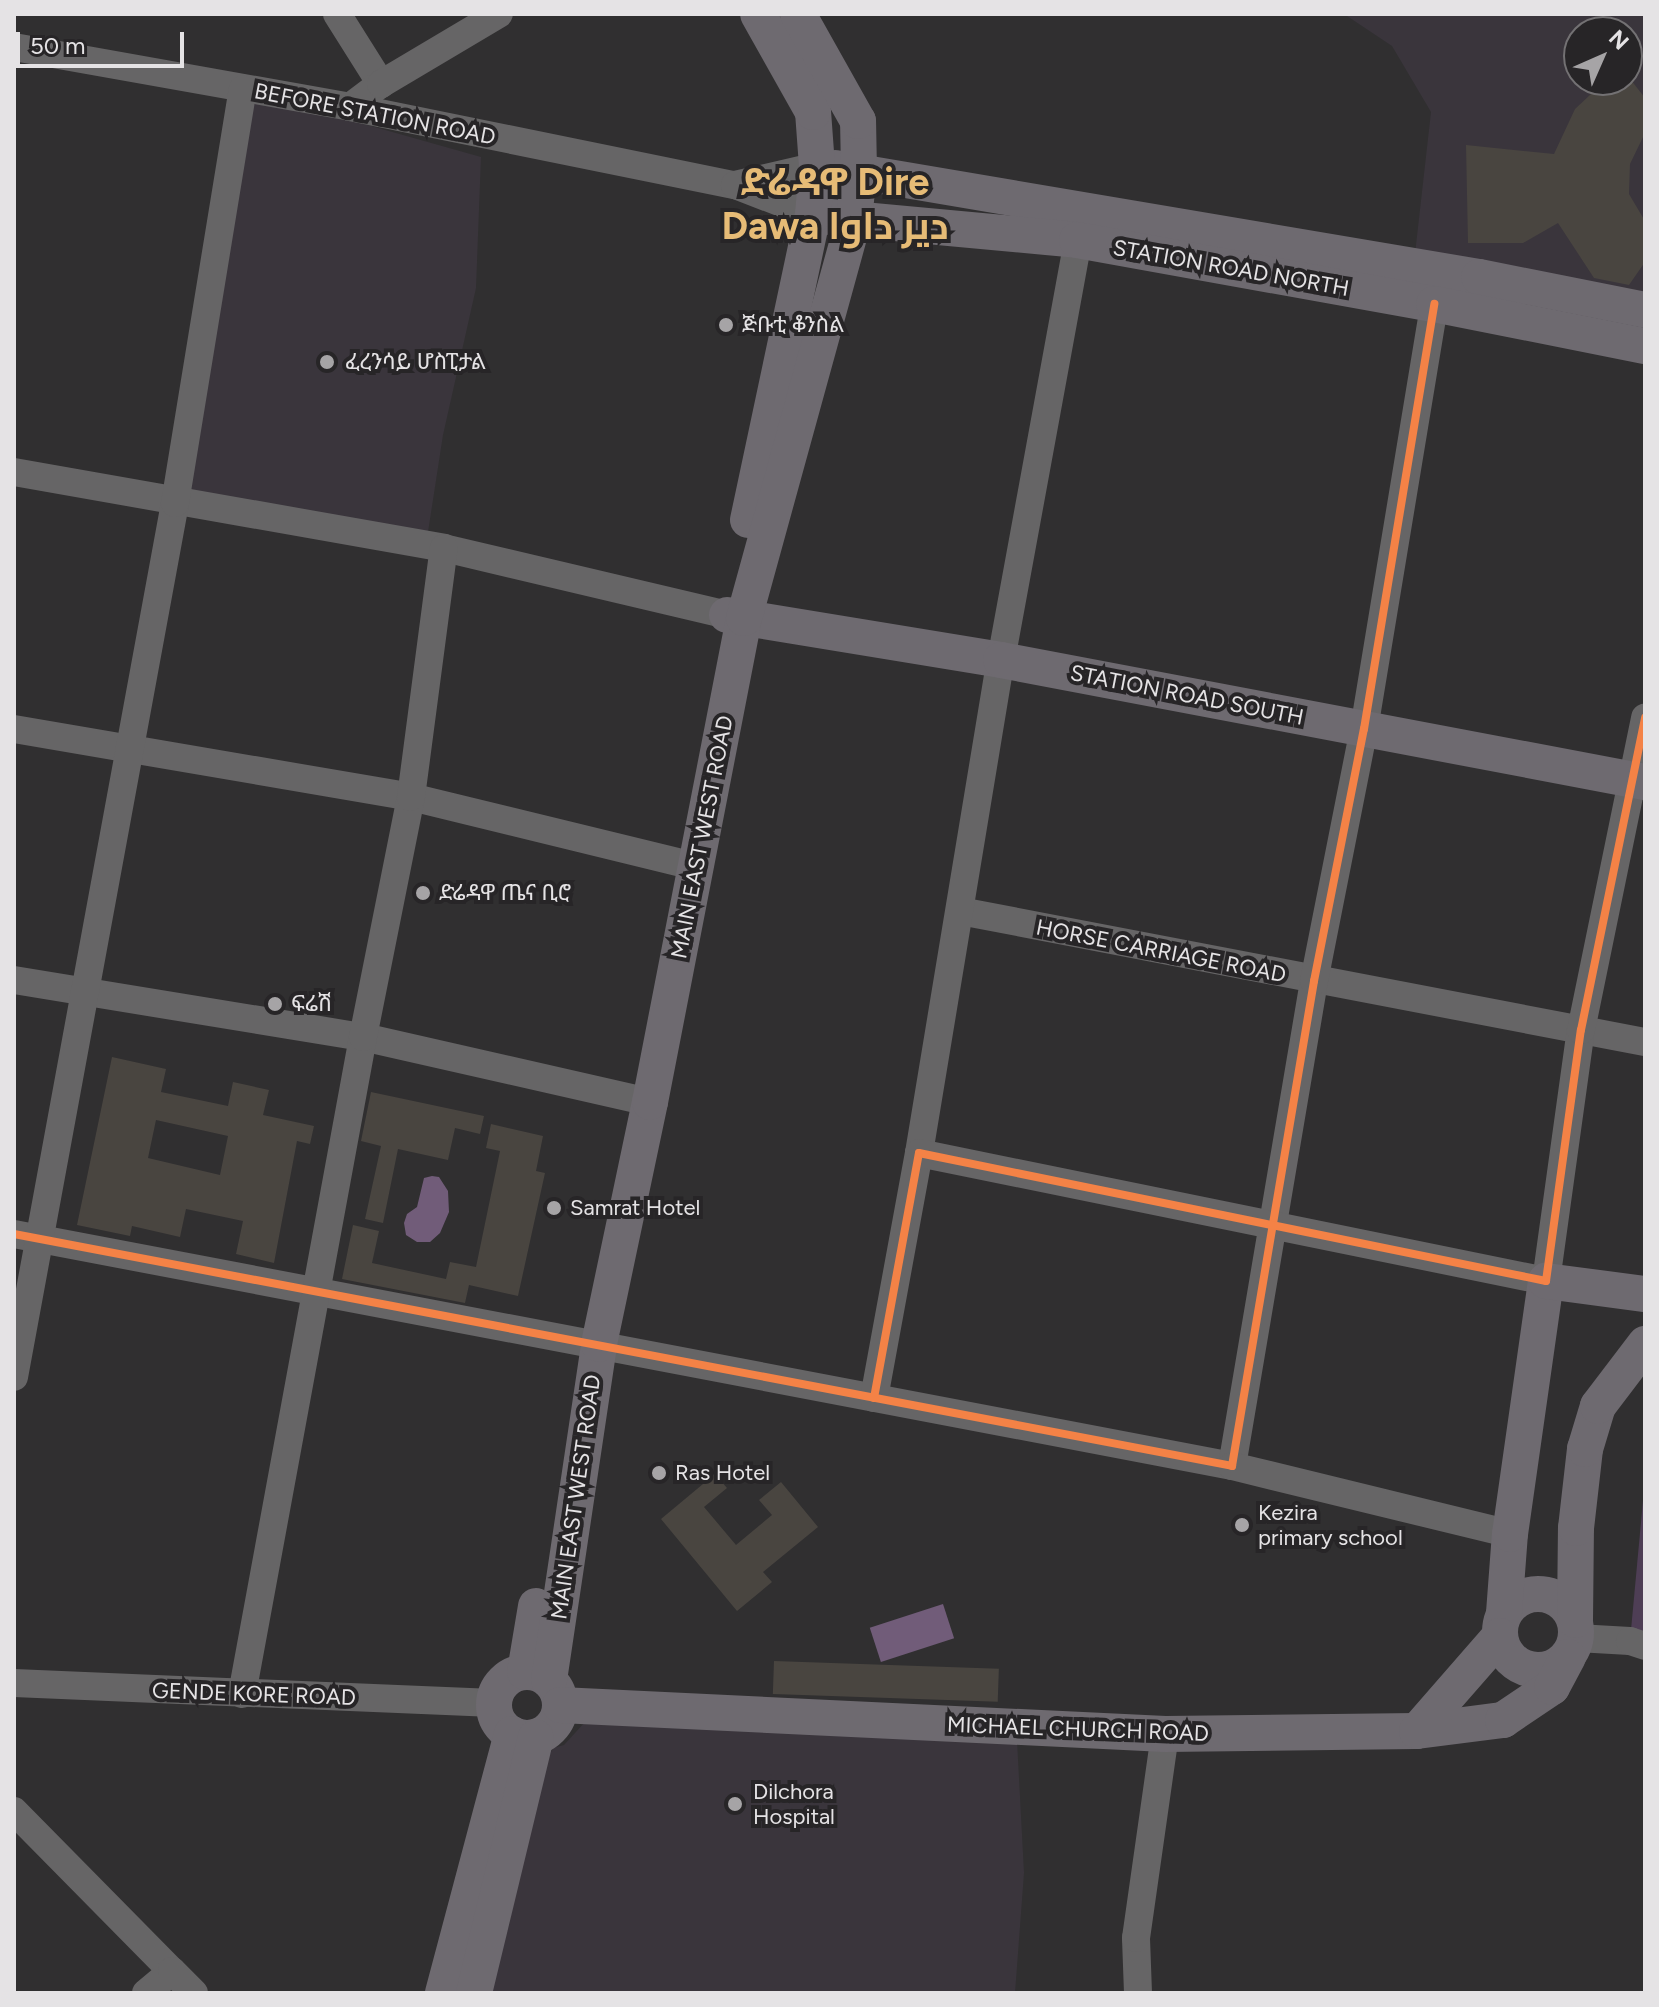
<!DOCTYPE html>
<html>
<head>
<meta charset="utf-8">
<style>
  body { margin:0 }
  #map { position:relative; width:1659px; height:2007px; overflow:hidden; background:#302f30; font-family:Figtree,Cairo,"Noto Sans Ethiopic",sans-serif }
  div>[style] { position:absolute }
  .built>* { inset:0; background:#3a353c }
  .green>* { inset:0; background:#4e3e55 }
  .water>* { inset:0; background:#715c79; transform-origin:0 0 }
  .building>* { inset:0; background:#494540; transform-origin:0 0 }
  .minor>* { height:28px; margin:-14px; padding:0 14px; transform-origin:14px; border-radius:14px; background:#666566 }
  .major>* { height:36px; margin:-18px; padding:0 18px; transform-origin:18px; border-radius:18px; background:#6e6a70 }
  .major>.ring { margin:-18px; padding:0; box-sizing:content-box; background:none; border:36px solid #6e6a70; border-radius:50% }
  .cycleway>* { height:8px; margin:-4px; padding:0 4px; transform-origin:4px; border-radius:4px; background:#f48246 }
  .dots>* { width:22px; height:22px; translate:-50% -50%; box-sizing:border-box; border:4px solid #272527; border-radius:50% }
  span { translate:-50% -50%; white-space:nowrap; text-align:center; line-height:1.15; -webkit-text-stroke:8px #272527; paint-order:stroke }
  .street-label { font-size:22px; color:#e5e3e5 }
  .poi-label { font-size:22px; color:#e5e3e5 }
  .left { translate:0 -50%; text-align:left }
  .town-label { font-size:38px; color:#e6bb76; font-weight:700 }
  .frame { position:absolute; inset:0; border:16px solid #e5e3e5; pointer-events:none }
  .north { position:absolute; left:1563px; top:16px; width:80px; height:80px; box-sizing:border-box; background:#272527; border:2px solid #737173; border-radius:50%; rotate:45deg; font-size:22px; font-weight:700; line-height:32px; text-align:center; color:#e5e3e5 }
  .north::after { content:''; display:block; margin:auto; width:28px; height:36px; background:#a6a4a6; clip-path:polygon(50% 0,100% 100%,50% 72%,0 100%) }
  .scale { position:absolute; left:16px; top:32px; width:168px; height:36px; box-sizing:border-box; border:4px solid #e5e3e5; border-top:0; padding-left:10px; font-size:24px; line-height:28px; white-space:nowrap; color:#e5e3e5; -webkit-text-stroke:6px #272527; paint-order:stroke }
</style>
</head>
<body>
<div id="map">
  <div class="built">
    <i style="clip-path:polygon(evenodd,1344px 14px,1645px 14px,1645px 352px,1409px 307px,1431px 112px,1392px 46px,1344px 14px,1579px 32px,1627px 32px,1627px 80px,1579px 80px,1579px 32px)"></i>
    <i style="clip-path:polygon(243px 90px,481px 157px,476px 288px,443px 435px,426px 545px,168px 502px)"></i>
    <i style="clip-path:polygon(585px 1722px,1017px 1740px,1024px 1873px,1015px 1993px,488px 1993px,509px 1925px,532px 1807px,545px 1764px,553px 1748px,564px 1745px)"></i>
  </div>
  <div class="green">
    <i style="clip-path:polygon(1645px 1479px,1645px 1647px,1630px 1641px)"></i>
  </div>
  <div class="water">
    <i style="clip-path:polygon(432px 1176px,439px 1177px,448px 1191px,449px 1212px,440px 1233px,430px 1242px,417px 1242px,406px 1235px,404px 1223px,407px 1214px,417px 1207px,424px 1178px)"></i>
    <i style="left:943px;top:1604px;width:36px;height:77px;rotate:72deg"></i>
  </div>
  <div class="building">
    <i style="clip-path:polygon(1606px 80px,1631px 80px,1645px 98px,1645px 133px,1630px 164px,1629px 194px,1645px 221px,1645px 262px,1629px 285px,1594px 278px,1558px 223px,1523px 243px,1468px 243px,1466px 145px,1554px 154px,1575px 109px)"></i>
    <i style="clip-path:polygon(evenodd,112px 1057px,166px 1069px,161px 1092px,228px 1106px,233px 1082px,269px 1090px,263px 1115px,314px 1126px,310px 1144px,297px 1141px,274px 1263px,236px 1254px,243px 1221px,186px 1209px,180px 1237px,132px 1226px,130px 1236px,77px 1225px,112px 1057px,156px 1120px,228px 1136px,220px 1175px,148px 1158px,156px 1120px)"></i>
    <i style="clip-path:polygon(371px 1092px,484px 1116px,480px 1134px,455px 1128px,448px 1160px,398px 1149px,383px 1223px,365px 1219px,381px 1146px,361px 1141px)"></i>
    <i style="clip-path:polygon(491px 1124px,543px 1136px,536px 1171px,545px 1173px,518px 1296px,469px 1285px,465px 1303px,342px 1279px,353px 1225px,379px 1231px,372px 1263px,446px 1279px,450px 1262px,476px 1267px,500px 1151px,486px 1148px)"></i>
    <i style="clip-path:polygon(715px 1474px,727px 1488px,704px 1507px,736px 1545px,772px 1515px,759px 1500px,781px 1482px,818px 1527px,763px 1572px,772px 1582px,737px 1611px,661px 1519px)"></i>
    <i style="left:774px;top:1661px;width:225px;height:33px;rotate:2deg"></i>
  </div>
  <div class="minor">
    <i style="left:337px;top:14px;width:83px;rotate:57.8deg"></i>
    <i style="left:14px;top:47px;width:341px;rotate:10.1deg"></i>
    <i style="left:350px;top:107px;width:393px;rotate:11.5deg"></i>
    <i style="left:735px;top:185px;width:84px;rotate:21deg"></i>
    <i style="left:350px;top:107px;width:39px;rotate:-37deg"></i>
    <i style="left:381px;top:84px;width:137px;rotate:-30.7deg"></i>
    <i style="left:735px;top:185px;width:84px;rotate:-13deg"></i>
    <i style="left:14px;top:472px;width:437px;rotate:10deg"></i>
    <i style="left:444px;top:548px;width:291px;rotate:13.3deg"></i>
    <i style="left:14px;top:729px;width:403px;rotate:9.7deg"></i>
    <i style="left:411px;top:797px;width:279px;rotate:13.7deg"></i>
    <i style="left:960px;top:911px;width:697px;rotate:10.83deg"></i>
    <i style="left:14px;top:980px;width:354px;rotate:9.3deg"></i>
    <i style="left:363px;top:1037px;width:294px;rotate:12.8deg"></i>
    <i style="left:919px;top:1153px;width:500px;rotate:-80.6deg"></i>
    <i style="left:1001px;top:660px;width:445px;rotate:-79.6deg"></i>
    <i style="left:14px;top:1234px;width:1240px;rotate:10.78deg"></i>
    <i style="left:1232px;top:1466px;width:492px;rotate:-80.4deg"></i>
    <i style="left:1314px;top:981px;width:257px;rotate:-78.8deg"></i>
    <i style="left:1364px;top:729px;width:431px;rotate:-80.6deg"></i>
    <i style="left:14px;top:1377px;width:889px;rotate:-79.56deg"></i>
    <i style="left:175px;top:503px;width:419px;rotate:-80.7deg"></i>
    <i style="left:874px;top:1398px;width:249px;rotate:-79.6deg"></i>
    <i style="left:919px;top:1153px;width:640px;rotate:11.54deg"></i>
    <i style="left:1546px;top:1281px;width:253px;rotate:-82.1deg"></i>
    <i style="left:1581px;top:1030px;width:319px;rotate:-78.4deg"></i>
    <i style="left:1232px;top:1466px;width:286px;rotate:13.7deg"></i>
    <i style="left:1577px;top:1638px;width:53px;rotate:3.2deg"></i>
    <i style="left:1630px;top:1641px;width:16px;rotate:18deg"></i>
    <i style="left:14px;top:1683px;width:480px;rotate:2.4deg"></i>
    <i style="left:242px;top:1694px;width:668px;rotate:-79.56deg"></i>
    <i style="left:363px;top:1037px;width:245px;rotate:-78.7deg"></i>
    <i style="left:411px;top:797px;width:251px;rotate:-82.5deg"></i>
    <i style="left:14px;top:1811px;width:225px;rotate:45.4deg"></i>
    <i style="left:146px;top:1993px;width:34px;rotate:-40deg"></i>
    <i style="left:172px;top:1971px;width:31px;rotate:45deg"></i>
    <i style="left:1138px;top:1993px;width:55px;rotate:-92.1deg"></i>
    <i style="left:1136px;top:1938px;width:206px;rotate:-81.9deg"></i>
  </div>
  <div class="major">
    <i style="left:835px;top:168px;width:653px;rotate:9.61deg"></i>
    <i style="left:1479px;top:277px;width:169px;rotate:11.2deg"></i>
    <i style="left:830px;top:217px;width:248px;rotate:5.3deg"></i>
    <i style="left:1077px;top:240px;width:363px;rotate:10.2deg"></i>
    <i style="left:1434px;top:304px;width:215px;rotate:11.3deg"></i>
    <i style="left:748px;top:520px;width:312px;rotate:-78deg"></i>
    <i style="left:813px;top:215px;width:49px;rotate:-85.3deg"></i>
    <i style="left:817px;top:166px;width:54px;rotate:-94.2deg"></i>
    <i style="left:813px;top:112px;width:112px;rotate:-119.3deg"></i>
    <i style="left:727px;top:615px;width:278px;rotate:9.3deg"></i>
    <i style="left:1001px;top:660px;width:655px;rotate:10.73deg"></i>
    <i class="ring" style="left:1500px;top:1594px;width:40px;height:40px"></i>
    <i style="left:1504px;top:1613px;width:79px;rotate:-85.7deg"></i>
    <i style="left:1510px;top:1534px;width:256px;rotate:-81.9deg"></i>
    <i style="left:1546px;top:1281px;width:100px;rotate:7.5deg"></i>
    <i style="left:1575px;top:1620px;width:92px;rotate:-89.4deg"></i>
    <i style="left:1576px;top:1528px;width:80px;rotate:-83.5deg"></i>
    <i style="left:1585px;top:1449px;width:45px;rotate:-73.2deg"></i>
    <i style="left:1598px;top:1406px;width:78px;rotate:-52.8deg"></i>
    <i class="ring" style="left:494px;top:1672px;width:30px;height:30px"></i>
    <i style="left:525px;top:1672px;width:67px;rotate:-80.5deg"></i>
    <i style="left:549px;top:1680px;width:340px;rotate:-81.5deg"></i>
    <i style="left:599px;top:1344px;width:247px;rotate:-78.1deg"></i>
    <i style="left:650px;top:1102px;width:493px;rotate:-79deg"></i>
    <i style="left:744px;top:618px;width:413px;rotate:-74.6deg"></i>
    <i style="left:854px;top:220px;width:49px;rotate:-84.2deg"></i>
    <i style="left:859px;top:171px;width:50px;rotate:-91.1deg"></i>
    <i style="left:858px;top:121px;width:123px;rotate:-119.3deg"></i>
    <i style="left:560px;top:1705px;width:606px;rotate:2.74deg"></i>
    <i style="left:1165px;top:1734px;width:252px;rotate:-0.7deg"></i>
    <i style="left:1417px;top:1731px;width:87px;rotate:-7.3deg"></i>
    <i style="left:1503px;top:1720px;width:59px;rotate:-34deg"></i>
    <i style="left:1552px;top:1687px;width:34px;rotate:-62deg"></i>
    <i style="left:1417px;top:1731px;width:126px;rotate:-48.9deg"></i>
    <i style="left:443px;top:1993px;width:268px;rotate:-75.1deg"></i>
    <i style="left:474px;top:1993px;width:263px;rotate:-76.4deg"></i>
  </div>
  <div class="cycleway">
    <i style="left:14px;top:1234px;width:1240px;rotate:10.78deg"></i>
    <i style="left:1232px;top:1466px;width:492px;rotate:-80.4deg"></i>
    <i style="left:1314px;top:981px;width:257px;rotate:-78.8deg"></i>
    <i style="left:1364px;top:729px;width:431px;rotate:-80.6deg"></i>
    <i style="left:874px;top:1398px;width:249px;rotate:-79.6deg"></i>
    <i style="left:919px;top:1153px;width:640px;rotate:11.54deg"></i>
    <i style="left:1546px;top:1281px;width:253px;rotate:-82.1deg"></i>
    <i style="left:1581px;top:1030px;width:319px;rotate:-78.4deg"></i>
  </div>
  <div class="dots">
    <i style="left:726px;top:325px;background:#a6a4a6"></i>
    <i style="left:327px;top:362px;background:#a6a4a6"></i>
    <i style="left:423px;top:893px;background:#a6a4a6"></i>
    <i style="left:275px;top:1004px;background:#a6a4a6"></i>
    <i style="left:554px;top:1208px;background:#a6a4a6"></i>
    <i style="left:659px;top:1473px;background:#a6a4a6"></i>
    <i style="left:1242px;top:1525px;background:#a6a4a6"></i>
    <i style="left:735px;top:1804px;background:#a6a4a6"></i>
  </div>
  <div class="street-label">
    <span style="left:375px;top:114px;rotate:11deg">BEFORE STATION ROAD</span>
    <span style="left:1231px;top:268px;rotate:10deg">STATION ROAD NORTH</span>
    <span style="left:1187px;top:695px;rotate:11deg">STATION ROAD SOUTH</span>
    <span style="left:702px;top:837px;rotate:-79deg">MAIN EAST WEST ROAD</span>
    <span style="left:1161px;top:951px;rotate:11deg">HORSE CARRIAGE ROAD</span>
    <span style="left:576px;top:1497px;rotate:-82deg">MAIN EAST WEST ROAD</span>
    <span style="left:254px;top:1694px;rotate:2deg">GENDE KORE ROAD</span>
    <span style="left:1078px;top:1729px;rotate:2deg">MICHAEL CHURCH ROAD</span>
  </div>
  <div class="poi-label">
    <span class="left" style="left:742px;top:325px">ጅቡቲ ቆንስል</span>
    <span class="left" style="left:345px;top:362px">ፈረንሳይ ሆስፒታል</span>
    <span class="left" style="left:439px;top:893px">ድሬዳዋ ጤና ቢሮ</span>
    <span class="left" style="left:291px;top:1004px">ፍሬሽ</span>
    <span class="left" style="left:570px;top:1208px">Samrat Hotel</span>
    <span class="left" style="left:675px;top:1473px">Ras Hotel</span>
    <span class="left" style="left:1258px;top:1525px">Kezira<br>primary school</span>
    <span class="left" style="left:753px;top:1804px">Dilchora<br>Hospital</span>
  </div>
  <div class="town-label">
    <span style="left:835px;top:205px">ድሬዳዋ Dire<br>Dawa دير داوا</span>
  </div>
  <div class="frame"></div>
  <div class="north">N</div>
  <div class="scale">50 m</div>
</div>
</body>
</html>
